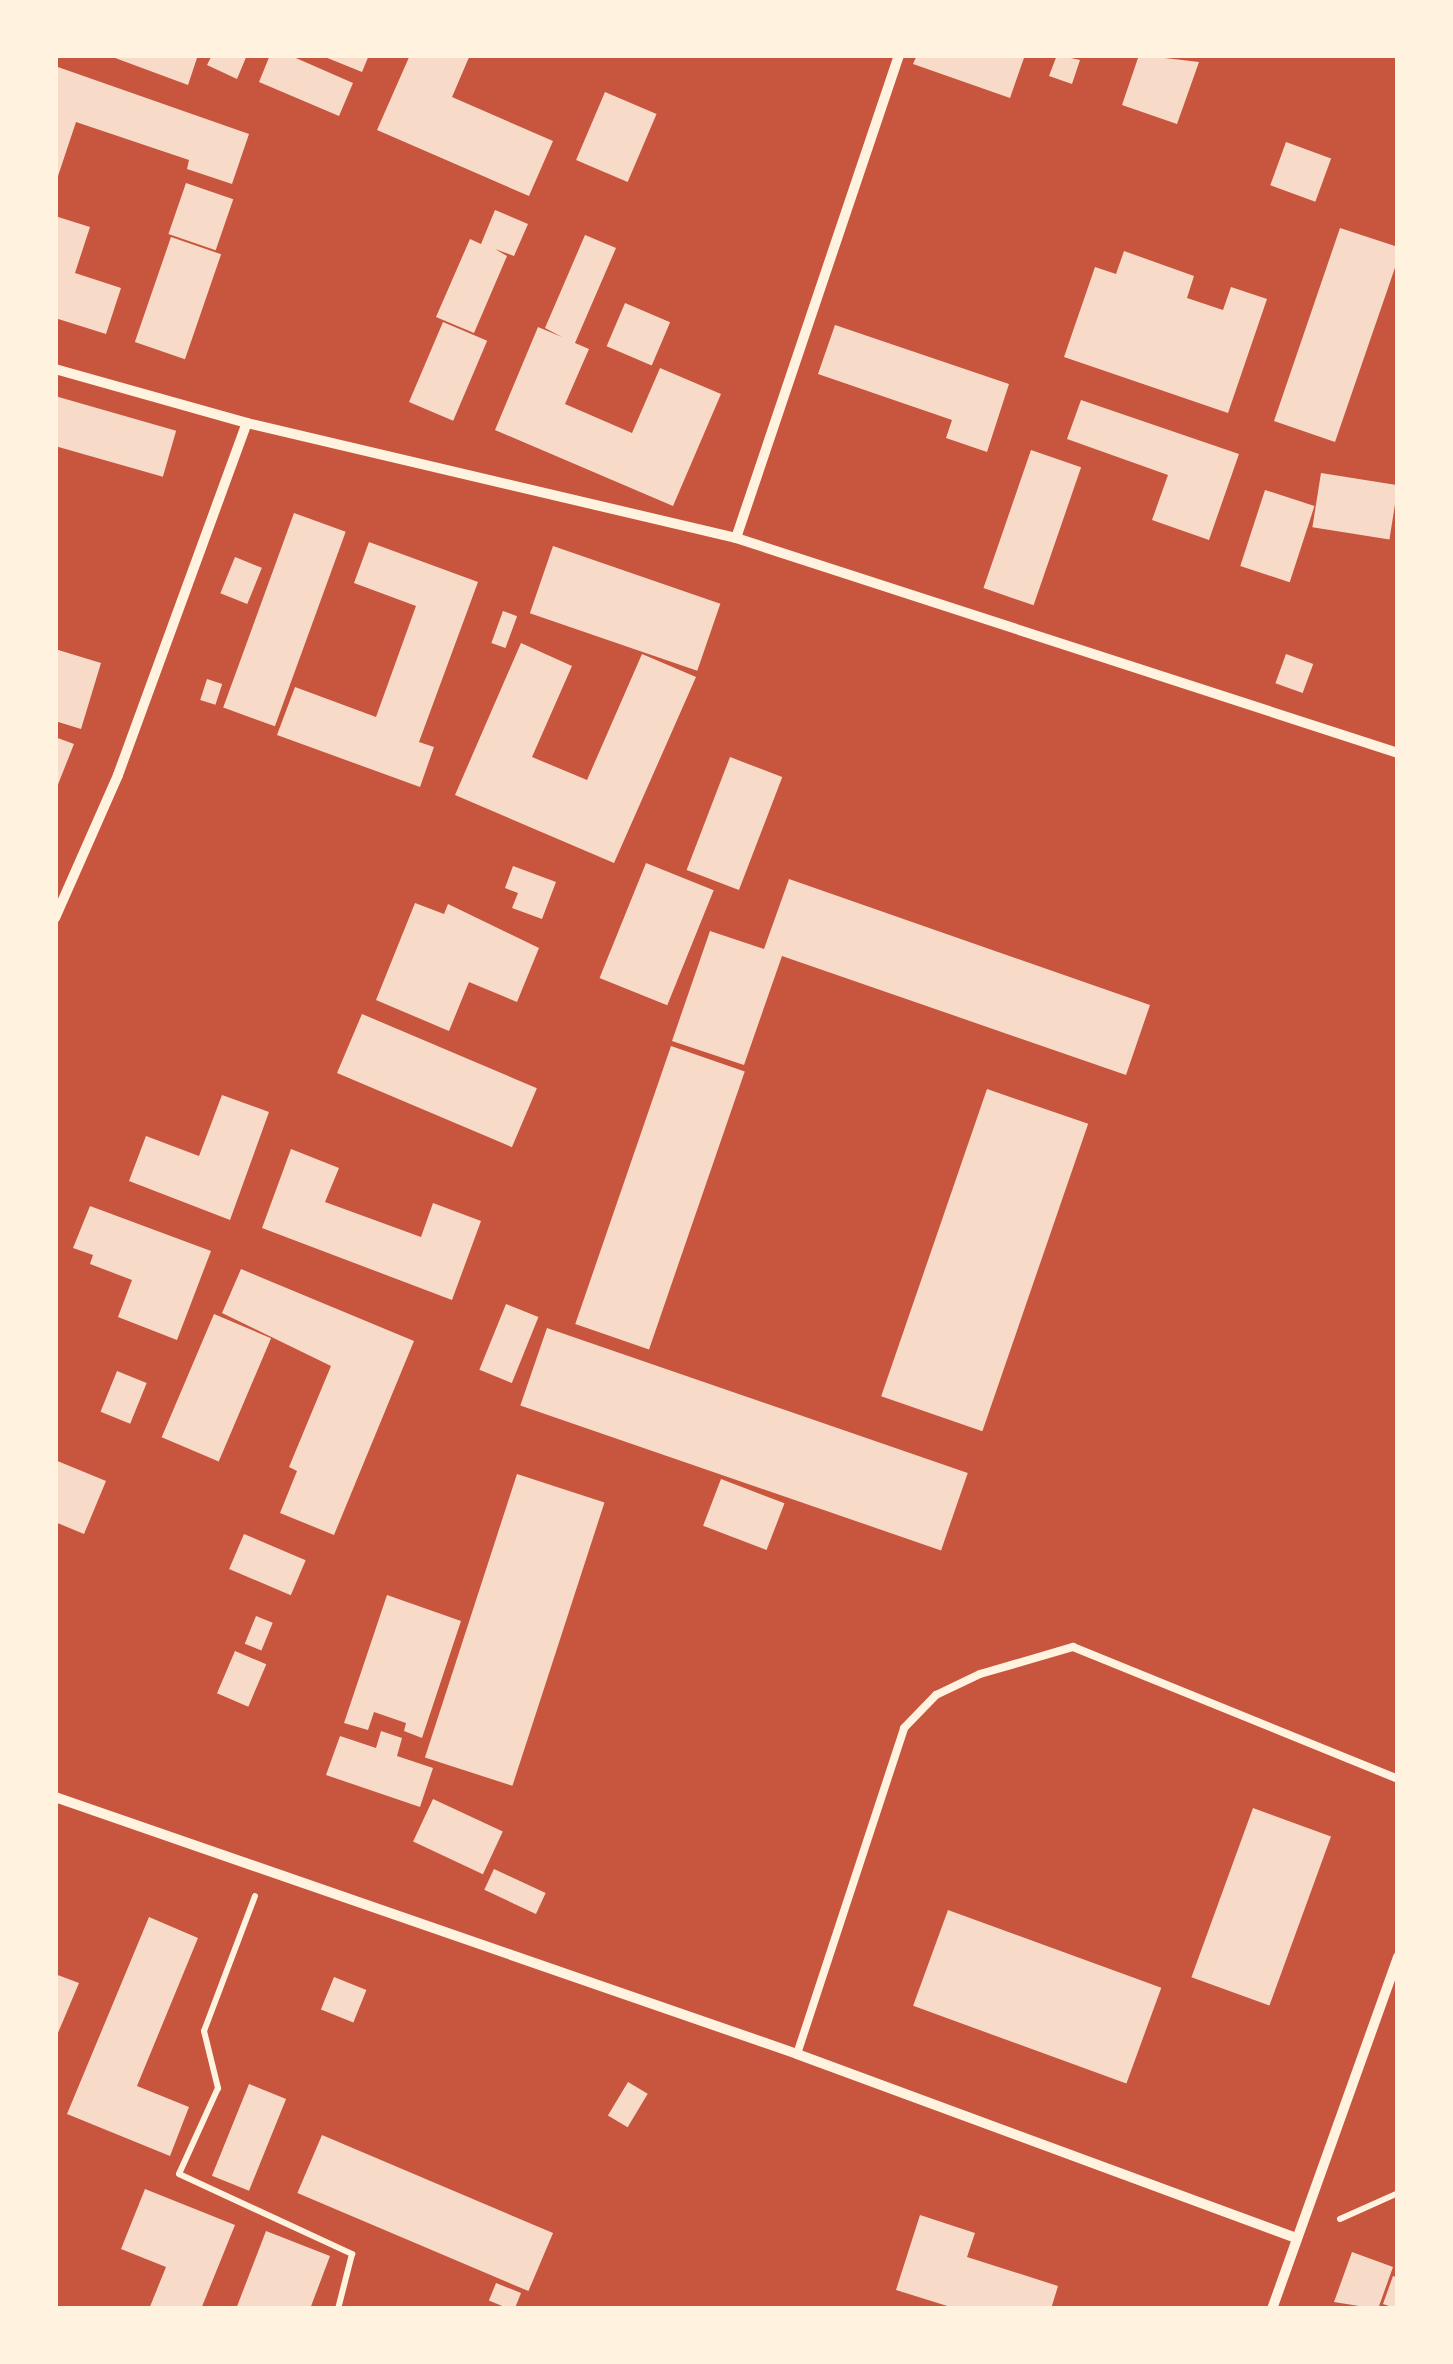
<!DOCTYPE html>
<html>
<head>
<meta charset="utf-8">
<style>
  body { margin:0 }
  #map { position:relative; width:1453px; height:2364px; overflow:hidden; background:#c8553d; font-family:"Playfair Display",serif }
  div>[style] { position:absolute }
  .building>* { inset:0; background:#f7dbc8; transform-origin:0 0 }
  .path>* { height:6px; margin:-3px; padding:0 3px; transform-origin:3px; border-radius:3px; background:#fff3e0 }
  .service>* { height:8px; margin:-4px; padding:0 4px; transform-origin:4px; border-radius:4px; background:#fff3e0 }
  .minor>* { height:10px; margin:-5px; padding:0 5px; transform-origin:5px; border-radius:5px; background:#fff3e0 }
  span { translate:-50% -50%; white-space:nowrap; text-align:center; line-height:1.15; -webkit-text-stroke:10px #fff3e0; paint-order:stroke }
  .frame { position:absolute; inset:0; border:58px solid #fff3e0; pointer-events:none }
</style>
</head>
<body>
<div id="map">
  <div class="building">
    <i style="clip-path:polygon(107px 55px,198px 55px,188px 85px)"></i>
    <i style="clip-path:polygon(212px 55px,247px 55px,237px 79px,207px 65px)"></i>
    <i style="clip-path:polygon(270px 55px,289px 55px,353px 83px,339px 116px,259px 82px)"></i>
    <i style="clip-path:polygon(320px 55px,369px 55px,362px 72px)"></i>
    <i style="clip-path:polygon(410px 55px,470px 55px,452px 97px,553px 141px,529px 196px,377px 130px)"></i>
    <i style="clip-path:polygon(917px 55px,1025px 55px,1010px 98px,913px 64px)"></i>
    <i style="clip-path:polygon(1057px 55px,1080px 60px,1072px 84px,1049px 76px)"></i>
    <i style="clip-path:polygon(1139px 55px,1199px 62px,1177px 124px,1122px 105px)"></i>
    <i style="clip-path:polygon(55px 66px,249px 134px,232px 184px,187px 169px,189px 160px,76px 122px,55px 185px)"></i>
    <i style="left:605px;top:92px;width:56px;height:74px;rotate:23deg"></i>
    <i style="left:1286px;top:142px;width:48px;height:46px;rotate:20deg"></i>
    <i style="left:186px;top:183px;width:50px;height:54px;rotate:19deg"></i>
    <i style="clip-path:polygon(495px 210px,528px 224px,514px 256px,495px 249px,507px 256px,474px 333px,436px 317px,470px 239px,481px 244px)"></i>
    <i style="clip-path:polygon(55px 216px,90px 227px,75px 273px,121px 288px,106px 334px,55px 318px)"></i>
    <i style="clip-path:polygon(1340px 228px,1398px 247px,1398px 259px,1335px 442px,1274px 421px)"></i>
    <i style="clip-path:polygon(585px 235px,616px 248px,575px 343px,589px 349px,565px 404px,632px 433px,660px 368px,721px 394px,673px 506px,495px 430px,538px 327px,562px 337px,545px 328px)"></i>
    <i style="left:171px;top:237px;width:53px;height:111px;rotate:19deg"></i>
    <i style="clip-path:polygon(1124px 251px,1194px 276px,1187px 298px,1223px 310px,1231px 287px,1267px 299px,1228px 413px,1064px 357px,1095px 267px,1116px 274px)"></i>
    <i style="left:625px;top:303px;width:49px;height:47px;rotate:23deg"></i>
    <i style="left:443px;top:322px;width:48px;height:87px;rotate:23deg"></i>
    <i style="clip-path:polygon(835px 325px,1009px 384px,987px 452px,946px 438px,952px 420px,818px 374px)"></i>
    <i style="left:55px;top:396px;width:126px;height:48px;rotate:16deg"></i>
    <i style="clip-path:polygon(1081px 400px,1239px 454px,1209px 540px,1152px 520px,1168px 475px,1067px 439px)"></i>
    <i style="left:1031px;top:450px;width:53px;height:146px;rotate:19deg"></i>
    <i style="left:1321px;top:473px;width:78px;height:55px;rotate:9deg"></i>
    <i style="left:1265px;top:490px;width:52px;height:80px;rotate:18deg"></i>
    <i style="left:294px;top:513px;width:55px;height:207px;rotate:20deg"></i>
    <i style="clip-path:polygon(369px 542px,478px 582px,419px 742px,434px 747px,420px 787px,277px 735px,295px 687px,376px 717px,416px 606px,354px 583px)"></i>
    <i style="left:553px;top:546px;width:177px;height:71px;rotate:19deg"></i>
    <i style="left:235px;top:557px;width:29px;height:39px;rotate:22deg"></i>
    <i style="left:503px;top:611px;width:15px;height:34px;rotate:20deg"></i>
    <i style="clip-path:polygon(521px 643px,572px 666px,532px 757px,587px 780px,642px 654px,696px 677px,614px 863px,455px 795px)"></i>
    <i style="clip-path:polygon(55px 649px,101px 663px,81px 729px,55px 721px)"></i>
    <i style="left:1286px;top:654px;width:29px;height:31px;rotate:20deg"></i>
    <i style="left:207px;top:679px;width:16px;height:22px;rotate:18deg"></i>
    <i style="clip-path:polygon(55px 737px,74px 744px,55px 792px)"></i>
    <i style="left:730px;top:757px;width:56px;height:121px;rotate:21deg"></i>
    <i style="left:646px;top:863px;width:73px;height:124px;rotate:22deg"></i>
    <i style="clip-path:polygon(513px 866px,556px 882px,542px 919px,512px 908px,518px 893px,505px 888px)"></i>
    <i style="clip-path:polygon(789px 879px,1150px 1005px,1126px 1075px,782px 956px,744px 1065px,672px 1041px,710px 931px,764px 949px)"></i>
    <i style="clip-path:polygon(415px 903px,444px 914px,448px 904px,539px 948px,517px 1002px,469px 982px,449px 1031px,376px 1000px)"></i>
    <i style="left:362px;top:1014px;width:190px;height:64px;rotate:23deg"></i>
    <i style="left:671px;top:1046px;width:78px;height:294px;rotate:19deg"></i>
    <i style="left:987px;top:1089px;width:107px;height:325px;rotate:19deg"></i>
    <i style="clip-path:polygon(222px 1095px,269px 1112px,230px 1220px,129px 1181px,146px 1136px,199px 1156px)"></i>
    <i style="clip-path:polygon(291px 1149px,339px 1168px,325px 1202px,421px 1237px,433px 1203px,481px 1221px,452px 1300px,262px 1228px)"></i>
    <i style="clip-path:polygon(90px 1206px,211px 1251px,177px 1340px,118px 1317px,132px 1280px,90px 1264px,93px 1255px,73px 1248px)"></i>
    <i style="clip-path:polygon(241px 1269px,414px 1341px,334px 1535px,280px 1513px,297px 1471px,289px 1467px,331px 1366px,222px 1313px)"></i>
    <i style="left:506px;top:1304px;width:35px;height:71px;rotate:22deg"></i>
    <i style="left:214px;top:1314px;width:62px;height:134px;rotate:23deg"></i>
    <i style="left:547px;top:1328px;width:445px;height:82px;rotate:19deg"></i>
    <i style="left:117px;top:1371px;width:32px;height:44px;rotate:22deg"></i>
    <i style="clip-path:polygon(55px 1460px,106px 1481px,84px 1534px,55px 1522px)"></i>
    <i style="left:517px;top:1474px;width:92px;height:298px;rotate:18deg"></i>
    <i style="left:721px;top:1479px;width:68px;height:50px;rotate:21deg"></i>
    <i style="left:244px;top:1534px;width:67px;height:38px;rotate:23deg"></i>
    <i style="clip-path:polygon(387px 1595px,461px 1621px,422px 1738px,404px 1731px,406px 1723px,374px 1712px,368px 1730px,344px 1723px)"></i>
    <i style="left:256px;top:1616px;width:18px;height:30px;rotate:22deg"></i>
    <i style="left:235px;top:1651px;width:34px;height:46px;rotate:23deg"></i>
    <i style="clip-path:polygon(381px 1731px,402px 1738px,397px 1756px,433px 1768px,420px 1807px,326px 1775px,340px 1736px,376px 1748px)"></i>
    <i style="left:433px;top:1799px;width:77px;height:47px;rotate:25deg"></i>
    <i style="left:1253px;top:1808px;width:83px;height:180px;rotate:20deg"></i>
    <i style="left:494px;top:1869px;width:57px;height:23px;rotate:25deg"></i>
    <i style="left:948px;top:1910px;width:227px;height:102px;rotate:20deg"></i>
    <i style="clip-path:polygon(149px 1917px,198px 1938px,137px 2086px,189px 2107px,170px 2156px,67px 2114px)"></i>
    <i style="clip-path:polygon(55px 1974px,79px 1983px,55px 2040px)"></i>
    <i style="left:334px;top:1977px;width:35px;height:35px;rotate:22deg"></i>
    <i style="left:628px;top:2082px;width:23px;height:39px;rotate:31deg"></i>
    <i style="left:249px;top:2084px;width:40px;height:99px;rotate:22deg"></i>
    <i style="left:322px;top:2135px;width:251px;height:63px;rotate:23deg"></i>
    <i style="clip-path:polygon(145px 2189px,235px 2225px,201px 2309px,149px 2309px,166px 2267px,121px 2249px)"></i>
    <i style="clip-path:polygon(920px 2215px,975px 2233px,967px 2257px,1058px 2286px,1051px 2309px,957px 2309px,896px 2290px)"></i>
    <i style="clip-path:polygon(266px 2231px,330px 2256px,310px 2309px,236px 2309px)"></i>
    <i style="clip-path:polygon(1352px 2252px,1393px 2267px,1378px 2309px,1334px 2302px)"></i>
    <i style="clip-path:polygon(1393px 2276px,1398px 2278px,1398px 2309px,1383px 2304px)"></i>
    <i style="left:496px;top:2283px;width:27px;height:19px;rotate:22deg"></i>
  </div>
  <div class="path">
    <i style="left:255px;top:1896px;width:144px;rotate:110.7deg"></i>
    <i style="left:204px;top:2031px;width:59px;rotate:76.2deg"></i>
    <i style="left:218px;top:2088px;width:94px;rotate:114.4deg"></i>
    <i style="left:179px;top:2174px;width:191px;rotate:24.8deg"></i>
    <i style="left:352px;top:2254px;width:57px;rotate:104.3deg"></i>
    <i style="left:1340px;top:2219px;width:64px;rotate:-24.1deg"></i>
  </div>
  <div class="service">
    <i style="left:797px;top:2054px;width:343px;rotate:-71.8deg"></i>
    <i style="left:904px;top:1728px;width:46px;rotate:-45.9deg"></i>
    <i style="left:936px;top:1695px;width:49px;rotate:-25.5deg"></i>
    <i style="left:980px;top:1674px;width:97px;rotate:-16.2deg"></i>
    <i style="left:1073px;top:1647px;width:351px;rotate:22.1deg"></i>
  </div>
  <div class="minor">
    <i style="left:55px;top:369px;width:199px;rotate:15.7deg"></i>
    <i style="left:247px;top:423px;width:502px;rotate:13.23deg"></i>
    <i style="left:736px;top:538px;width:696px;rotate:17.99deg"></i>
    <i style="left:736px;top:538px;width:510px;rotate:-71.35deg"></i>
    <i style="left:55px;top:918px;width:156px;rotate:-66.2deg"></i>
    <i style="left:118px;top:775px;width:375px;rotate:-69.9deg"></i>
    <i style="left:55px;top:1797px;width:785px;rotate:19.1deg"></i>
    <i style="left:797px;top:2054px;width:532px;rotate:20.24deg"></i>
    <i style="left:1272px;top:2309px;width:374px;rotate:-70.3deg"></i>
  </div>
  <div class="frame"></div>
</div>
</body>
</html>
